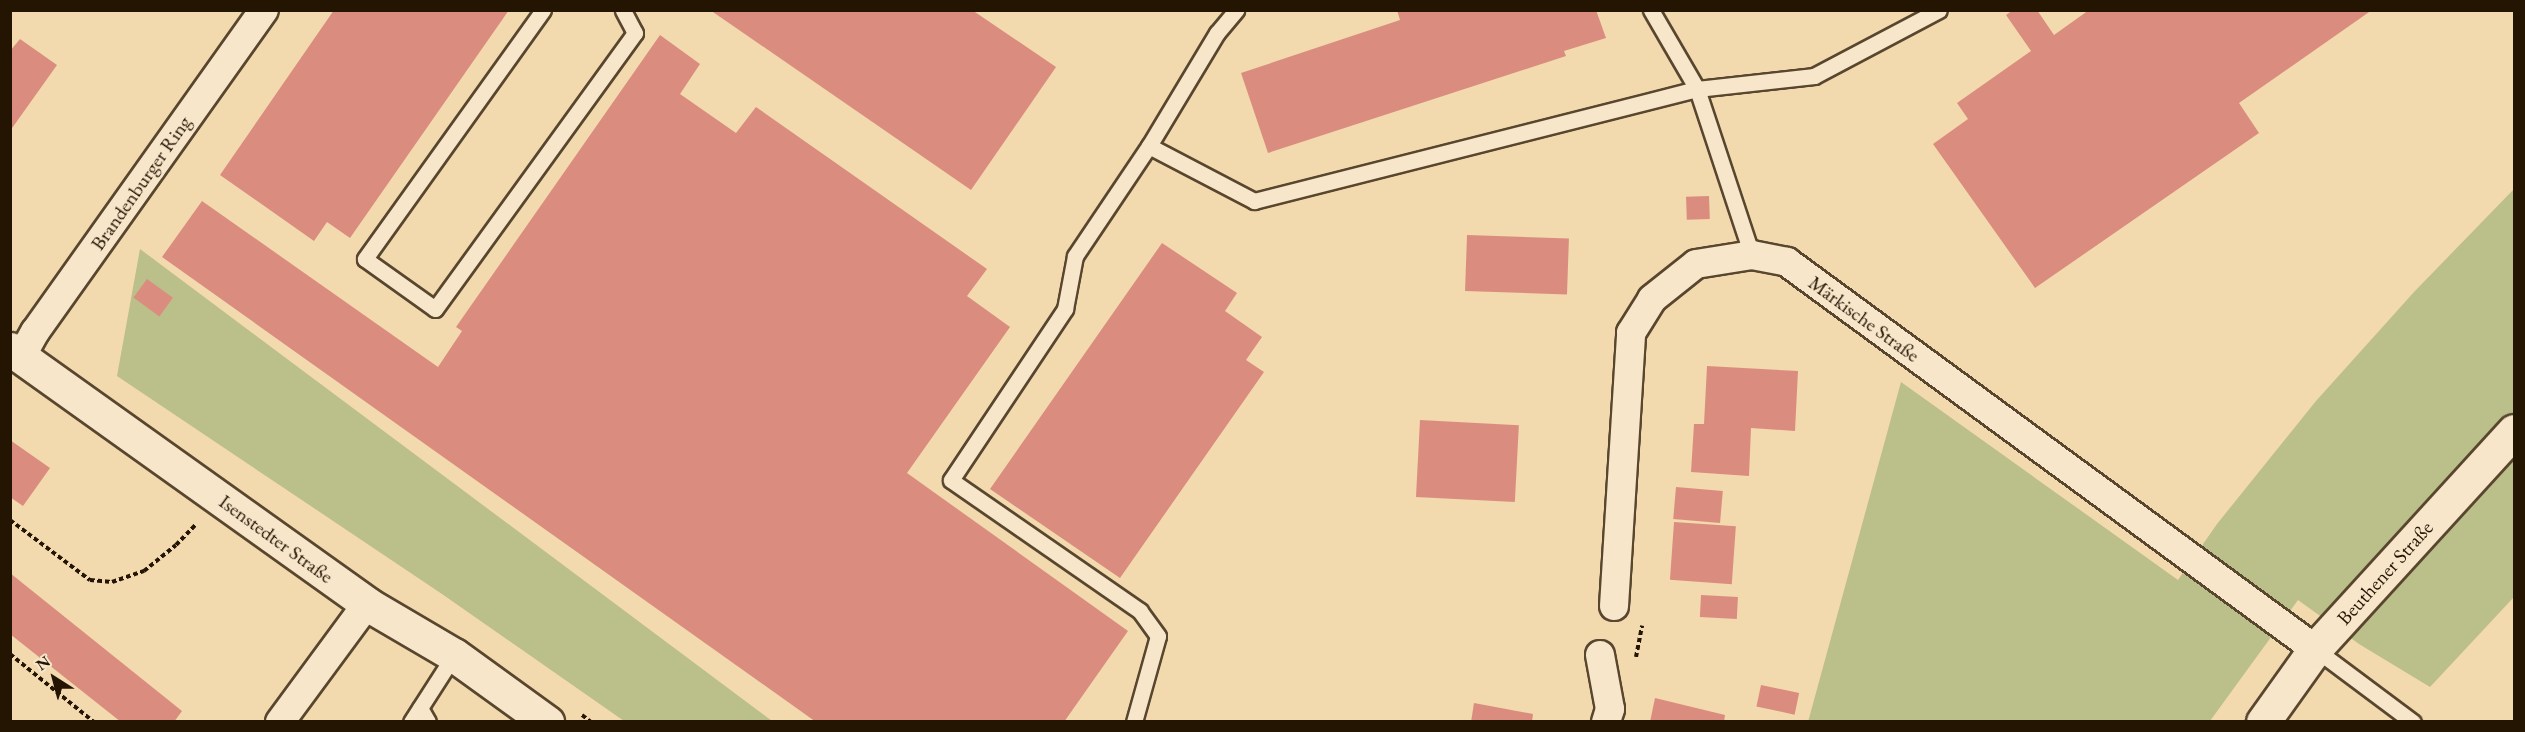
<!DOCTYPE html>
<html>
<head>
<meta charset="utf-8">
<style>
  body { margin:0 }
  #map { position:relative; width:2525px; height:732px; overflow:hidden; background:#f3d9ae; font-family:"EB Garamond",serif }
  div>[style] { position:absolute }
  .green>* { inset:0; background:#bbbf8a }
  .building>* { inset:0; background:#da8d7f; transform-origin:0 0 }
  .path>* { height:4px; margin-top:-2px; transform-origin:0; background:repeating-linear-gradient(90deg,#241503 0 4.5px,transparent 0 7.5px) }
  .roads { filter:drop-shadow(2px 0 #58462e) drop-shadow(-2px 0 #58462e) drop-shadow(0 2px #58462e) drop-shadow(0 -2px #58462e) }
  .service>* { height:15px; margin:-7.5px; padding:0 7.5px; transform-origin:7.5px; border-radius:7.5px; background:#f7e6ca }
  .minor>* { height:28px; margin:-14px; padding:0 14px; transform-origin:14px; border-radius:14px; background:#f7e6ca }
  .tertiary>* { height:33px; margin:-16.5px; padding:0 16.5px; transform-origin:16.5px; border-radius:16.5px; background:#f7e6ca }
  span { translate:-50% -50%; white-space:nowrap; text-align:center; line-height:1.15; -webkit-text-stroke:4.5px #f7e6ca; paint-order:stroke }
  .street-label { font-size:20px; color:#241503 }
  .frame { position:absolute; inset:0; border:12px solid #241503; pointer-events:none }
  .north { position:absolute; left:24px; top:648px; width:60px; height:60px; -webkit-text-stroke:4px #f7e6ca; paint-order:stroke; rotate:324deg; font-size:16px; font-weight:700; line-height:24px; text-align:center; color:#241503 }
  .north::after { content:''; display:block; margin:auto; width:21px; height:27px; background:#241503; clip-path:polygon(50% 0,100% 100%,50% 72%,0 100%) }
</style>
</head>
<body>
<div id="map">
  <div class="green">
    <i style="clip-path:polygon(2514px 189px,2514px 597px,2430px 687px,2359px 644px,2298px 600px,2210px 721px,1808px 722px,1901px 382px,2178px 580px,2217px 524px,2316px 401px,2414px 292px)"></i>
    <i style="clip-path:polygon(140px 249px,772px 721px,624px 721px,442px 594px,117px 376px)"></i>
  </div>
  <div class="building">
    <i style="clip-path:polygon(334px 10px,509px 10px,350px 238px,327px 222px,314px 241px,220px 175px)"></i>
    <i style="clip-path:polygon(710px 10px,972px 10px,1056px 67px,971px 190px)"></i>
    <i style="clip-path:polygon(1397px 10px,1596px 10px,1606px 38px,1564px 51px,1566px 56px,1268px 153px,1241px 73px,1400px 20px)"></i>
    <i style="clip-path:polygon(2013px 10px,2037px 10px,2054px 35px,2089px 10px,2372px 10px,2239px 103px,2259px 133px,2035px 288px,1933px 144px,1968px 119px,1957px 103px,2031px 51px,2006px 15px)"></i>
    <i style="clip-path:polygon(660px 35px,700px 64px,680px 94px,736px 133px,756px 107px,987px 269px,967px 296px,1010px 327px,907px 473px,1128px 631px,1064px 722px,816px 722px,162px 257px,202px 201px,438px 367px,462px 331px,456px 327px)"></i>
    <i style="clip-path:polygon(20px 39px,57px 65px,10px 131px,10px 51px)"></i>
    <i style="left:1709px;top:196px;width:23px;height:23px;rotate:88deg"></i>
    <i style="left:1467px;top:235px;width:102px;height:56px;rotate:2deg"></i>
    <i style="clip-path:polygon(1162px 243px,1237px 293px,1225px 311px,1262px 337px,1246px 360px,1264px 372px,1120px 578px,990px 489px)"></i>
    <i style="left:147px;top:279px;width:32px;height:23px;rotate:36deg"></i>
    <i style="clip-path:polygon(1707px 366px,1798px 371px,1795px 431px,1751px 428px,1749px 476px,1691px 472px,1694px 424px,1704px 424px)"></i>
    <i style="left:1420px;top:420px;width:99px;height:77px;rotate:3deg"></i>
    <i style="clip-path:polygon(10px 440px,50px 468px,23px 506px,10px 497px)"></i>
    <i style="left:1676px;top:487px;width:47px;height:32px;rotate:5deg"></i>
    <i style="left:1674px;top:522px;width:62px;height:58px;rotate:4deg"></i>
    <i style="clip-path:polygon(10px 573px,182px 711px,174px 722px,121px 722px,10px 634px)"></i>
    <i style="left:1701px;top:595px;width:37px;height:22px;rotate:3deg"></i>
    <i style="left:1761px;top:685px;width:39px;height:22px;rotate:12deg"></i>
    <i style="clip-path:polygon(1655px 698px,1725px 715px,1724px 722px,1650px 722px)"></i>
    <i style="clip-path:polygon(1474px 703px,1533px 714px,1532px 722px,1471px 722px)"></i>
  </div>
  <div class="path">
    <i style="left:10px;top:520px;width:100px;rotate:36.9deg"></i>
    <i style="left:90px;top:580px;width:22px;rotate:5deg"></i>
    <i style="left:112px;top:582px;width:34px;rotate:-19deg"></i>
    <i style="left:144px;top:571px;width:41px;rotate:-39.1deg"></i>
    <i style="left:176px;top:545px;width:28px;rotate:-46deg"></i>
    <i style="left:10px;top:654px;width:108px;rotate:39deg"></i>
    <i style="left:1636px;top:657px;width:32px;rotate:-79deg"></i>
    <i style="left:582px;top:715px;width:11px;rotate:38deg"></i>
  </div>
  <div class="roads">
    <div class="service">
      <i style="left:543px;top:10px;width:306px;rotate:125.6deg"></i>
      <i style="left:365px;top:259px;width:86px;rotate:35.5deg"></i>
      <i style="left:435px;top:309px;width:341px;rotate:-54.1deg"></i>
      <i style="left:635px;top:33px;width:26px;rotate:-118deg"></i>
      <i style="left:1651px;top:10px;width:91px;rotate:59.8deg"></i>
      <i style="left:1697px;top:89px;width:175px;rotate:71.7deg"></i>
      <i style="left:1149px;top:146px;width:119px;rotate:27.6deg"></i>
      <i style="left:1254px;top:201px;width:457px;rotate:-14.2deg"></i>
      <i style="left:1697px;top:89px;width:118px;rotate:-6.3deg"></i>
      <i style="left:1814px;top:76px;width:141px;rotate:-27.8deg"></i>
      <i style="left:2315px;top:649px;width:122px;rotate:36.7deg"></i>
      <i style="left:420px;top:708px;width:16px;rotate:60deg"></i>
      <i style="left:411px;top:722px;width:80px;rotate:-57.3deg"></i>
      <i style="left:1134px;top:722px;width:89px;rotate:-74.4deg"></i>
      <i style="left:1158px;top:636px;width:31px;rotate:-126deg"></i>
      <i style="left:1140px;top:611px;width:230px;rotate:-145.3deg"></i>
      <i style="left:951px;top:480px;width:206px;rotate:-56.3deg"></i>
      <i style="left:1065px;top:309px;width:54px;rotate:-79.3deg"></i>
      <i style="left:1075px;top:256px;width:133px;rotate:-56.1deg"></i>
      <i style="left:1149px;top:146px;width:132px;rotate:-59deg"></i>
      <i style="left:1217px;top:33px;width:30px;rotate:-50deg"></i>
    </div>
    <div class="minor">
      <i style="left:21px;top:357px;width:29px;rotate:-61deg"></i>
      <i style="left:35px;top:332px;width:395px;rotate:-54.6deg"></i>
      <i style="left:1614px;top:606px;width:274px;rotate:-86.4deg"></i>
      <i style="left:1631px;top:333px;width:40px;rotate:-58deg"></i>
      <i style="left:1652px;top:299px;width:56px;rotate:-38.5deg"></i>
      <i style="left:1696px;top:264px;width:57px;rotate:-9.1deg"></i>
      <i style="left:1752px;top:255px;width:36px;rotate:11deg"></i>
      <i style="left:1787px;top:262px;width:655px;rotate:36.24deg"></i>
      <i style="left:1600px;top:655px;width:55px;rotate:79.5deg"></i>
      <i style="left:1610px;top:709px;width:14px;rotate:107deg"></i>
      <i style="left:280px;top:722px;width:147px;rotate:-53.6deg"></i>
    </div>
    <div class="tertiary">
      <i style="left:10px;top:349px;width:439px;rotate:35.5deg"></i>
      <i style="left:367px;top:604px;width:101px;rotate:30.4deg"></i>
      <i style="left:454px;top:655px;width:115px;rotate:35.8deg"></i>
      <i style="left:2263px;top:722px;width:90px;rotate:-54.5deg"></i>
      <i style="left:2315px;top:649px;width:295px;rotate:-47.6deg"></i>
    </div>
  </div>
  <div class="street-label">
    <span style="left:141px;top:183px;rotate:-55deg">Brandenburger Ring</span>
    <span style="left:1864px;top:319px;rotate:36deg">Märkische Straße</span>
    <span style="left:276px;top:539px;rotate:36deg">Isenstedter Straße</span>
    <span style="left:2385px;top:573px;rotate:-48deg">Beuthener Straße</span>
  </div>
  <div class="frame"></div>
  <div class="north">N</div>
</div>
</body>
</html>
